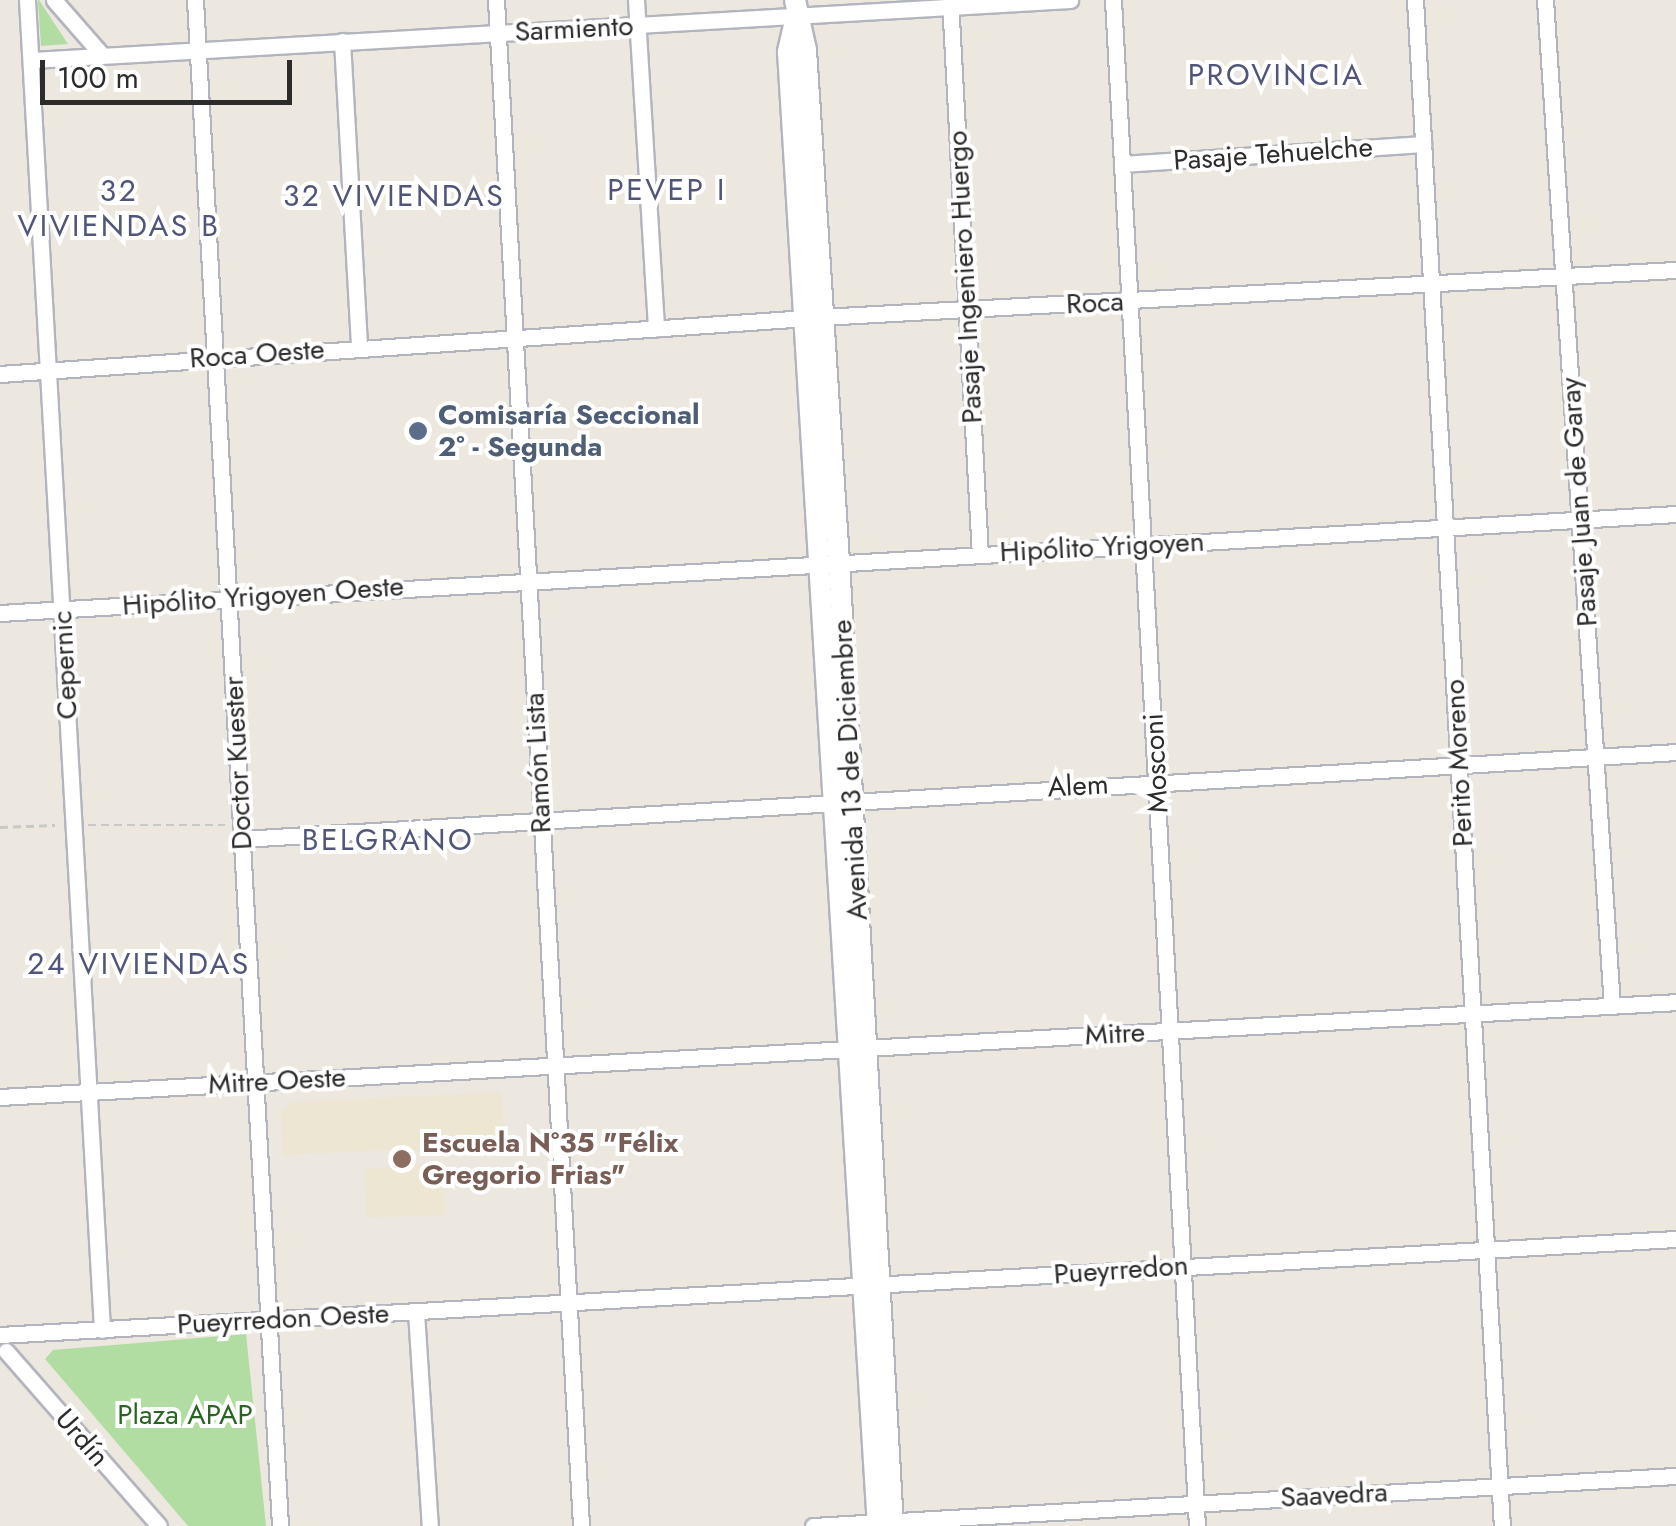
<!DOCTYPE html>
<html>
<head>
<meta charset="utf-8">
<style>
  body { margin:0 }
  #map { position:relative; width:1676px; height:1526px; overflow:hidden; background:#ece8e0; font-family:Jost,sans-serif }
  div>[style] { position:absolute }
  .education>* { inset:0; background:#ece6d2 }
  .green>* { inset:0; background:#b2dda2 }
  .path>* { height:2.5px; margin-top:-1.25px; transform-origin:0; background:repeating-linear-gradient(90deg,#c8c8c8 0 8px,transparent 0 13px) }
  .roads { filter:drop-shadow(2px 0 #b3b5be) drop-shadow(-2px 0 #b3b5be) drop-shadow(0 2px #b3b5be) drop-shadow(0 -2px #b3b5be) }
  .minor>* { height:15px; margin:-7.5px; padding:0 7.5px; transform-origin:7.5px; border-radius:7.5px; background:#fff }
  .tertiary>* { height:20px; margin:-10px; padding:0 10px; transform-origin:10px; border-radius:10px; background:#fff }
  .dots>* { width:28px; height:28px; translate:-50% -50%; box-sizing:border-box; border:5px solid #fff; border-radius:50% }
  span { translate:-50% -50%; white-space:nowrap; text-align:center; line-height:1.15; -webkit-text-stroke:8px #fff; paint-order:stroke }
  .street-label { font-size:28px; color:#2c2c2c }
  .service-label { font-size:28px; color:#4e5e75; font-weight:700 }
  .left { translate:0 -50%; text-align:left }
  .education-label { font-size:28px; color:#785e54; font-weight:700 }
  .park-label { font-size:28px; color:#2a6422 }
  .neighbourhood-label { font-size:30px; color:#505579; letter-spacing:2.5px }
  .scale { position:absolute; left:40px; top:60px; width:252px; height:45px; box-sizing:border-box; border:5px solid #2c2c2c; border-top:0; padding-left:12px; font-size:30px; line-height:35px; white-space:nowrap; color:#2c2c2c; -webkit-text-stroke:8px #fff; paint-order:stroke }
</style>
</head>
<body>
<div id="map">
  <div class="education">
    <i style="clip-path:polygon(502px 1092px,504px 1146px,414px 1150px,414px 1165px,443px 1164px,445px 1215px,366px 1218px,364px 1169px,390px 1168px,389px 1150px,283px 1155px,281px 1111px,292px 1102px)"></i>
  </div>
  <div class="green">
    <i style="clip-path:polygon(38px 0,39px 0,68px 44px,41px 46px)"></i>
    <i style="clip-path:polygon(246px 1334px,266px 1526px,188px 1526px,45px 1359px,53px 1350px)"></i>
  </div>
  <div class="path">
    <i style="left:88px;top:825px;width:137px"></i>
    <i style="left:0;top:827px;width:55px;rotate:-2.1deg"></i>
  </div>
  <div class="roads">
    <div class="minor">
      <i style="left:27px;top:0;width:1332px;rotate:86.77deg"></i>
      <i style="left:54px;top:0;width:73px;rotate:48.9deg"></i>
      <i style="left:195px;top:0;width:1528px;rotate:86.81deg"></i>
      <i style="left:496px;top:0;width:1528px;rotate:86.81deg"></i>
      <i style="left:636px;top:0;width:329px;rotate:86.5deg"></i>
      <i style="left:950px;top:0;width:556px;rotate:86.91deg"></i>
      <i style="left:1113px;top:0;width:1528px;rotate:86.85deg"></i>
      <i style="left:1415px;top:0;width:1528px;rotate:86.74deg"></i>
      <i style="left:1545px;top:0;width:1007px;rotate:86.19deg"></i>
      <i style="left:342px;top:41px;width:306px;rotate:86.8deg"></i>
      <i style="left:32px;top:60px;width:1040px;rotate:-3.31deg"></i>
      <i style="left:1122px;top:164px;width:302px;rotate:-3.8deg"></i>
      <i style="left:0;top:374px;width:823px;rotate:-3.97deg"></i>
      <i style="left:821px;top:317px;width:856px;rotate:-3.15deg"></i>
      <i style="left:0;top:613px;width:1679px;rotate:-3.38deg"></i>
      <i style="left:242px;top:839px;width:1437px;rotate:-3.47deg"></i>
      <i style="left:0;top:1097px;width:1679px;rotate:-3.24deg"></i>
      <i style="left:416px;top:1312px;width:214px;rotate:86.3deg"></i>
      <i style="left:0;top:1335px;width:1679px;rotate:-3.28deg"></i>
      <i style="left:6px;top:1351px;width:232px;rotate:48.8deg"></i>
      <i style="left:813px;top:1526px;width:864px;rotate:-3.32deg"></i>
    </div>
    <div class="tertiary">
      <i style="left:795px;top:0;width:51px;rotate:77.6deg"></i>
      <i style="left:806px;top:50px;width:512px;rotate:86.31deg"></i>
      <i style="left:839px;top:561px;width:967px;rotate:86.8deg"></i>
      <i style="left:795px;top:21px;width:32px;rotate:103deg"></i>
      <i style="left:788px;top:52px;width:1477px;rotate:86.51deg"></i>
    </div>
  </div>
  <div class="dots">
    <i style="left:418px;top:431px;background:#5c6f8a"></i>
    <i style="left:402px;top:1159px;background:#8d6e63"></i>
  </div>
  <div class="street-label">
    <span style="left:574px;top:29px;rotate:-3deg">Sarmiento</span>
    <span style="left:1273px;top:154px;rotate:-4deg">Pasaje Tehuelche</span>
    <span style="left:965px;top:277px;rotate:-93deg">Pasaje Ingeniero Huergo</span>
    <span style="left:1095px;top:303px;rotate:-3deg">Roca</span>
    <span style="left:257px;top:354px;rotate:-4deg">Roca Oeste</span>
    <span style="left:1579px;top:502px;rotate:-94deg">Pasaje Juan de Garay</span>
    <span style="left:1102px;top:547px;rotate:-3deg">Hipólito Yrigoyen</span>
    <span style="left:263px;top:596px;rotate:-4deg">Hipólito Yrigoyen Oeste</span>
    <span style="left:65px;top:665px;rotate:-93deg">Cepernic</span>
    <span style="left:238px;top:763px;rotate:-93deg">Doctor Kuester</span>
    <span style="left:538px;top:763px;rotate:-93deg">Ramón Lista</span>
    <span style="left:1156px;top:763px;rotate:-93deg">Mosconi</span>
    <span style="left:1459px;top:763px;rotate:-93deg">Perito Moreno</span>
    <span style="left:850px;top:770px;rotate:-93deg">Avenida 13 de Diciembre</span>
    <span style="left:1078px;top:786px;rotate:-3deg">Alem</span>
    <span style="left:1115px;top:1034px;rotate:-3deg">Mitre</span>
    <span style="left:277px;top:1081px;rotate:-3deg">Mitre Oeste</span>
    <span style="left:1121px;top:1270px;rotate:-4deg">Pueyrredon</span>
    <span style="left:283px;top:1319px;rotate:-3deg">Pueyrredon Oeste</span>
    <span style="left:82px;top:1438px;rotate:49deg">Urdín</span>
    <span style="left:1334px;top:1495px;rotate:-3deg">Saavedra</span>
  </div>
  <div class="service-label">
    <span class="left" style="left:438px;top:431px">Comisaría Seccional<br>2º - Segunda</span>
  </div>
  <div class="education-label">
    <span class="left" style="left:422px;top:1159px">Escuela N°35 "Félix<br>Gregorio Frias"</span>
  </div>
  <div class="park-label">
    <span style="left:185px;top:1415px">Plaza APAP</span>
  </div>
  <div class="neighbourhood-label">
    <span style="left:1276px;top:75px">PROVINCIA</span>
    <span style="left:667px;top:190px">PEVEP I</span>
    <span style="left:119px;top:208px">32<br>VIVIENDAS B</span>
    <span style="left:394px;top:196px">32 VIVIENDAS</span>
    <span style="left:388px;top:840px">BELGRANO</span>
    <span style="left:139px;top:964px">24 VIVIENDAS</span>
  </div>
  <div class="scale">100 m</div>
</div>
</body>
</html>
